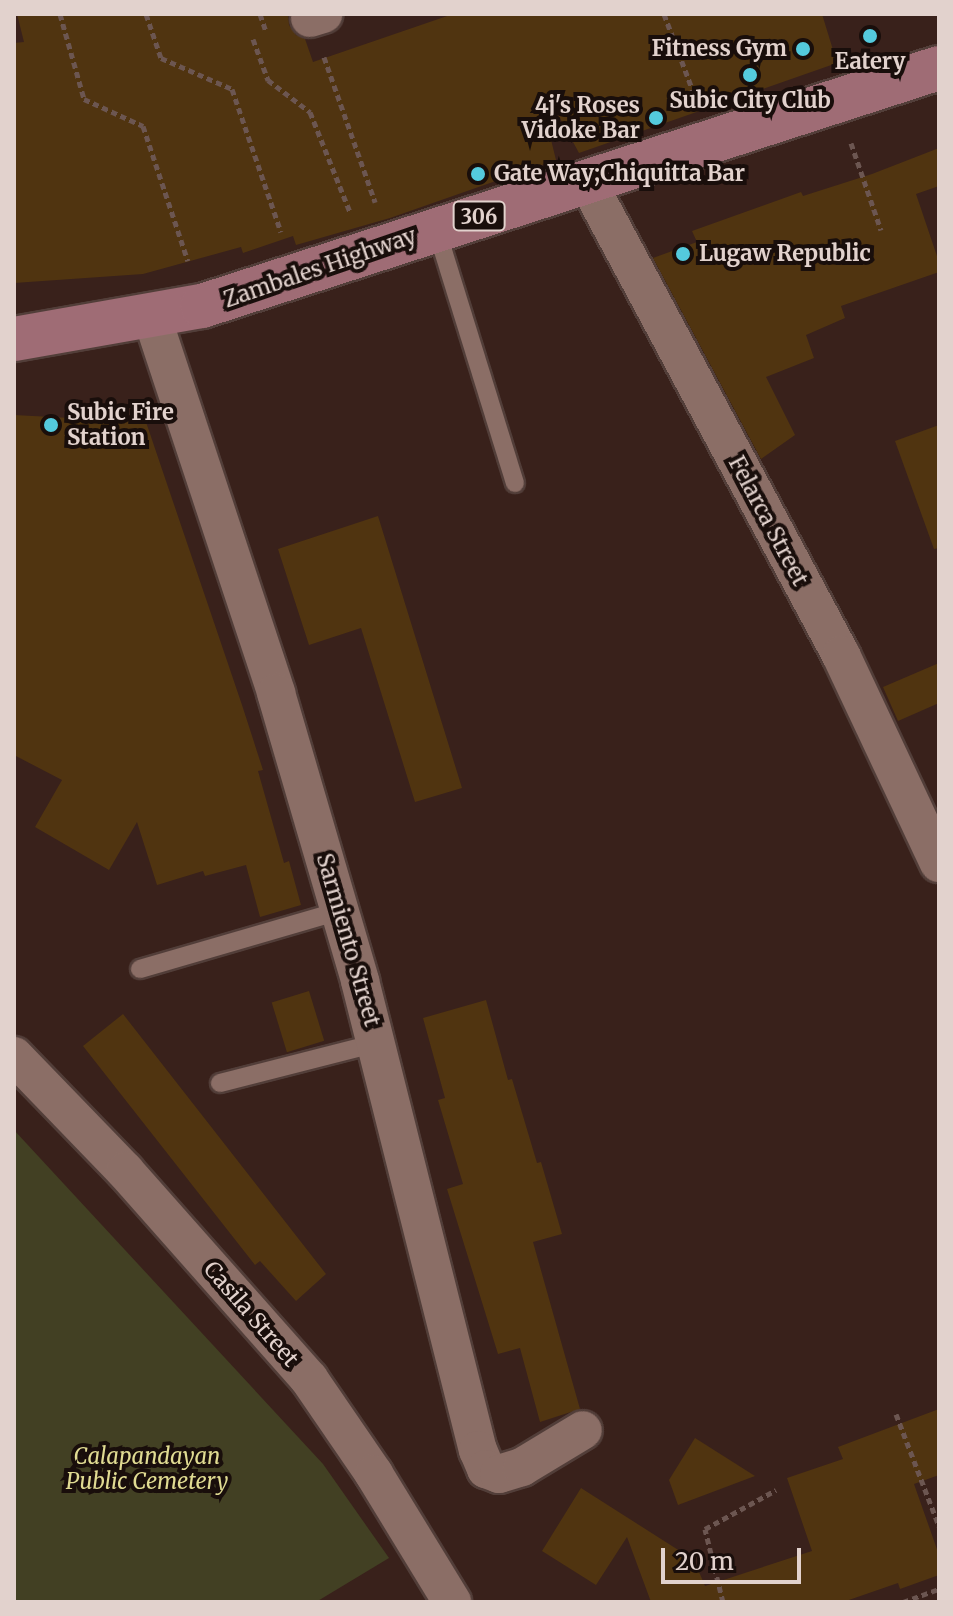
<!DOCTYPE html>
<html>
<head>
<meta charset="utf-8">
<style>
  body { margin:0 }
  #map { position:relative; width:953px; height:1616px; overflow:hidden; background:#39211b; font-family:Merriweather,serif }
  div>[style] { position:absolute }
  .green>* { inset:0; background:#424023 }
  .building>* { inset:0; background:#503410; transform-origin:0 0 }
  .path>* { height:5px; margin-top:-2.5px; transform-origin:0; background:repeating-linear-gradient(90deg,#6c5651 0 6px,transparent 0 10px) }
  .roads { filter:drop-shadow(2px 0 #523e39) drop-shadow(-2px 0 #523e39) drop-shadow(0 2px #523e39) drop-shadow(0 -2px #523e39) }
  .lane>* { height:18px; margin:-9px; padding:0 9px; transform-origin:9px; border-radius:9px; background:#8b6e66 }
  .street>* { height:38px; margin:-19px; padding:0 19px; transform-origin:19px; border-radius:19px; background:#8b6e66 }
  .primary>* { height:44px; margin:-22px; padding:0 22px; transform-origin:22px; border-radius:22px; background:#9f6c75 }
  .dots>* { width:22px; height:22px; translate:-50% -50%; box-sizing:border-box; border:4px solid #190e0b; border-radius:50% }
  span { translate:-50% -50%; white-space:nowrap; text-align:center; line-height:1.15; -webkit-text-stroke:8px #190e0b; paint-order:stroke }
  .shield-label span { padding:2px 6px; background:#190e0b; border:2px solid; border-radius:6px; -webkit-text-stroke-width:0 }
  .shield-label { font-size:20px; color:#e2d2cd; font-weight:700 }
  .poi-label { font-size:22px; color:#e2d2cd; font-weight:700 }
  .right { translate:-100% -50%; text-align:right }
  .left { translate:0 -50%; text-align:left }
  .street-label { font-size:22px; color:#e2d2cd }
  .park-label { font-size:22px; color:#e0db92; font-style:italic }
  .frame { position:absolute; inset:0; border:16px solid #e2d2cd; pointer-events:none }
  .scale { position:absolute; left:661px; top:1548px; width:140px; height:36px; box-sizing:border-box; border:4px solid #e2d2cd; border-top:0; padding-left:10px; font-size:24px; line-height:28px; white-space:nowrap; color:#e2d2cd; -webkit-text-stroke:6px #190e0b; paint-order:stroke }
</style>
</head>
<body>
<div id="map">
  <div class="green">
    <i style="clip-path:polygon(14px 1130px,323px 1464px,389px 1558px,316px 1602px,14px 1602px)"></i>
  </div>
  <div class="building">
    <i style="clip-path:polygon(17px 14px,288px 14px,289px 25px,296px 35px,305px 39px,313px 62px,453px 14px,822px 14px,837px 63px,579px 153px,550px 100px,542px 103px,556px 160px,390px 218px,296px 245px,293px 236px,243px 253px,241px 247px,143px 274px,14px 283px,14px 43px,24px 42px)"></i>
    <i style="clip-path:polygon(939px 148px,939px 186px,916px 194px,939px 262px,939px 272px,841px 306px,845px 318px,806px 335px,814px 358px,766px 377px,795px 435px,761px 459px,653px 258px,697px 242px,692px 231px,801px 192px,803px 196px,872px 174px)"></i>
    <i style="clip-path:polygon(14px 415px,146px 422px,242px 705px,263px 770px,258px 771px,284px 863px,289px 861px,301px 905px,260px 917px,246px 865px,205px 876px,203px 871px,157px 885px,137px 822px,109px 870px,35px 827px,62px 780px,14px 755px)"></i>
    <i style="clip-path:polygon(939px 425px,939px 548px,934px 549px,895px 441px)"></i>
    <i style="clip-path:polygon(378px 516px,462px 788px,415px 802px,361px 628px,309px 645px,278px 549px)"></i>
    <i style="clip-path:polygon(939px 663px,939px 703px,898px 721px,883px 687px)"></i>
    <i style="left:309px;top:991px;width:52px;height:39px;rotate:73deg"></i>
    <i style="clip-path:polygon(486px 1000px,508px 1080px,512px 1079px,537px 1163px,541px 1162px,562px 1234px,533px 1242px,580px 1409px,540px 1422px,520px 1348px,498px 1354px,447px 1189px,463px 1184px,438px 1100px,445px 1098px,423px 1018px)"></i>
    <i style="clip-path:polygon(123px 1014px,326px 1274px,296px 1301px,260px 1261px,255px 1265px,83px 1046px)"></i>
    <i style="clip-path:polygon(939px 1409px,939px 1475px,914px 1484px,939px 1555px,939px 1575px,900px 1589px,898px 1583px,843px 1602px,651px 1602px,627px 1537px,596px 1585px,542px 1551px,581px 1488px,694px 1560px,705px 1586px,812px 1551px,787px 1478px,843px 1459px,838px 1447px)"></i>
    <i style="clip-path:polygon(695px 1438px,755px 1476px,678px 1505px,669px 1480px)"></i>
  </div>
  <div class="path">
    <i style="left:60px;top:14px;width:88px;rotate:74.2deg"></i>
    <i style="left:84px;top:99px;width:65px;rotate:24.6deg"></i>
    <i style="left:143px;top:126px;width:142px;rotate:71.6deg"></i>
    <i style="left:146px;top:14px;width:46px;rotate:71.2deg"></i>
    <i style="left:161px;top:58px;width:77px;rotate:23.6deg"></i>
    <i style="left:232px;top:89px;width:151px;rotate:71.1deg"></i>
    <i style="left:260px;top:14px;width:18px;rotate:71deg"></i>
    <i style="left:664px;top:14px;width:91px;rotate:69.4deg"></i>
    <i style="left:253px;top:39px;width:44px;rotate:69.9deg"></i>
    <i style="left:268px;top:80px;width:53px;rotate:37.3deg"></i>
    <i style="left:310px;top:112px;width:108px;rotate:68.2deg"></i>
    <i style="left:324px;top:57px;width:154px;rotate:70.6deg"></i>
    <i style="left:851px;top:143px;width:92px;rotate:71deg"></i>
    <i style="left:896px;top:1414px;width:120px;rotate:69deg"></i>
    <i style="left:723px;top:1602px;width:75px;rotate:-103.9deg"></i>
    <i style="left:705px;top:1529px;width:81px;rotate:-28.8deg"></i>
    <i style="left:903px;top:1602px;width:38px;rotate:-20deg"></i>
  </div>
  <div class="roads">
    <div class="lane">
      <i style="left:436px;top:228px;width:267px;rotate:72.8deg"></i>
      <i style="left:140px;top:969px;width:208px;rotate:-16.2deg"></i>
      <i style="left:220px;top:1083px;width:162px;rotate:-14.3deg"></i>
    </div>
    <div class="street">
      <i style="left:310px;top:18px;width:14px;rotate:-17deg"></i>
      <i style="left:588px;top:183px;width:536px;rotate:61.81deg"></i>
      <i style="left:841px;top:655px;width:230px;rotate:64.8deg"></i>
      <i style="left:151px;top:314px;width:399px;rotate:71.7deg"></i>
      <i style="left:276px;top:693px;width:300px;rotate:73.7deg"></i>
      <i style="left:360px;top:981px;width:484px;rotate:75.9deg"></i>
      <i style="left:478px;top:1450px;width:21px;rotate:67deg"></i>
      <i style="left:486px;top:1469px;width:14px;rotate:21deg"></i>
      <i style="left:499px;top:1474px;width:24px;rotate:-17deg"></i>
      <i style="left:522px;top:1467px;width:71px;rotate:-31.2deg"></i>
      <i style="left:14px;top:1056px;width:160px;rotate:46deg"></i>
      <i style="left:125px;top:1171px;width:278px;rotate:48.5deg"></i>
      <i style="left:309px;top:1379px;width:115px;rotate:55.6deg"></i>
      <i style="left:374px;top:1474px;width:150px;rotate:58.6deg"></i>
    </div>
    <div class="primary">
      <i style="left:14px;top:339px;width:191px;rotate:-10deg"></i>
      <i style="left:202px;top:306px;width:774px;rotate:-17.9deg"></i>
    </div>
  </div>
  <div class="dots">
    <i style="left:870px;top:36px;background:#54cadd"></i>
    <i style="left:803px;top:49px;background:#54cadd"></i>
    <i style="left:750px;top:75px;background:#54cadd"></i>
    <i style="left:656px;top:118px;background:#54cadd"></i>
    <i style="left:478px;top:174px;background:#54cadd"></i>
    <i style="left:683px;top:254px;background:#54cadd"></i>
    <i style="left:51px;top:425px;background:#54cadd"></i>
  </div>
  <div class="shield-label">
    <span style="left:479px;top:216px">306</span>
  </div>
  <div class="poi-label">
    <span class="right" style="left:787px;top:49px">Fitness Gym</span>
    <span style="left:870px;top:62px">Eatery</span>
    <span style="left:750px;top:101px">Subic City Club</span>
    <span class="right" style="left:640px;top:118px">4j's Roses<br>Vidoke Bar</span>
    <span class="left" style="left:494px;top:174px">Gate Way;Chiquitta Bar</span>
    <span class="left" style="left:699px;top:254px">Lugaw Republic</span>
    <span class="left" style="left:67px;top:425px">Subic Fire<br>Station</span>
  </div>
  <div class="street-label">
    <span style="left:320px;top:268px;rotate:-19deg">Zambales Highway</span>
    <span style="left:768px;top:521px;rotate:62deg">Felarca Street</span>
    <span style="left:348px;top:940px;rotate:74deg">Sarmiento Street</span>
    <span style="left:251px;top:1314px;rotate:49deg">Casila Street</span>
  </div>
  <div class="park-label">
    <span style="left:147px;top:1469px">Calapandayan<br>Public Cemetery</span>
  </div>
  <div class="frame"></div>
  <div class="scale">20 m</div>
</div>
</body>
</html>
